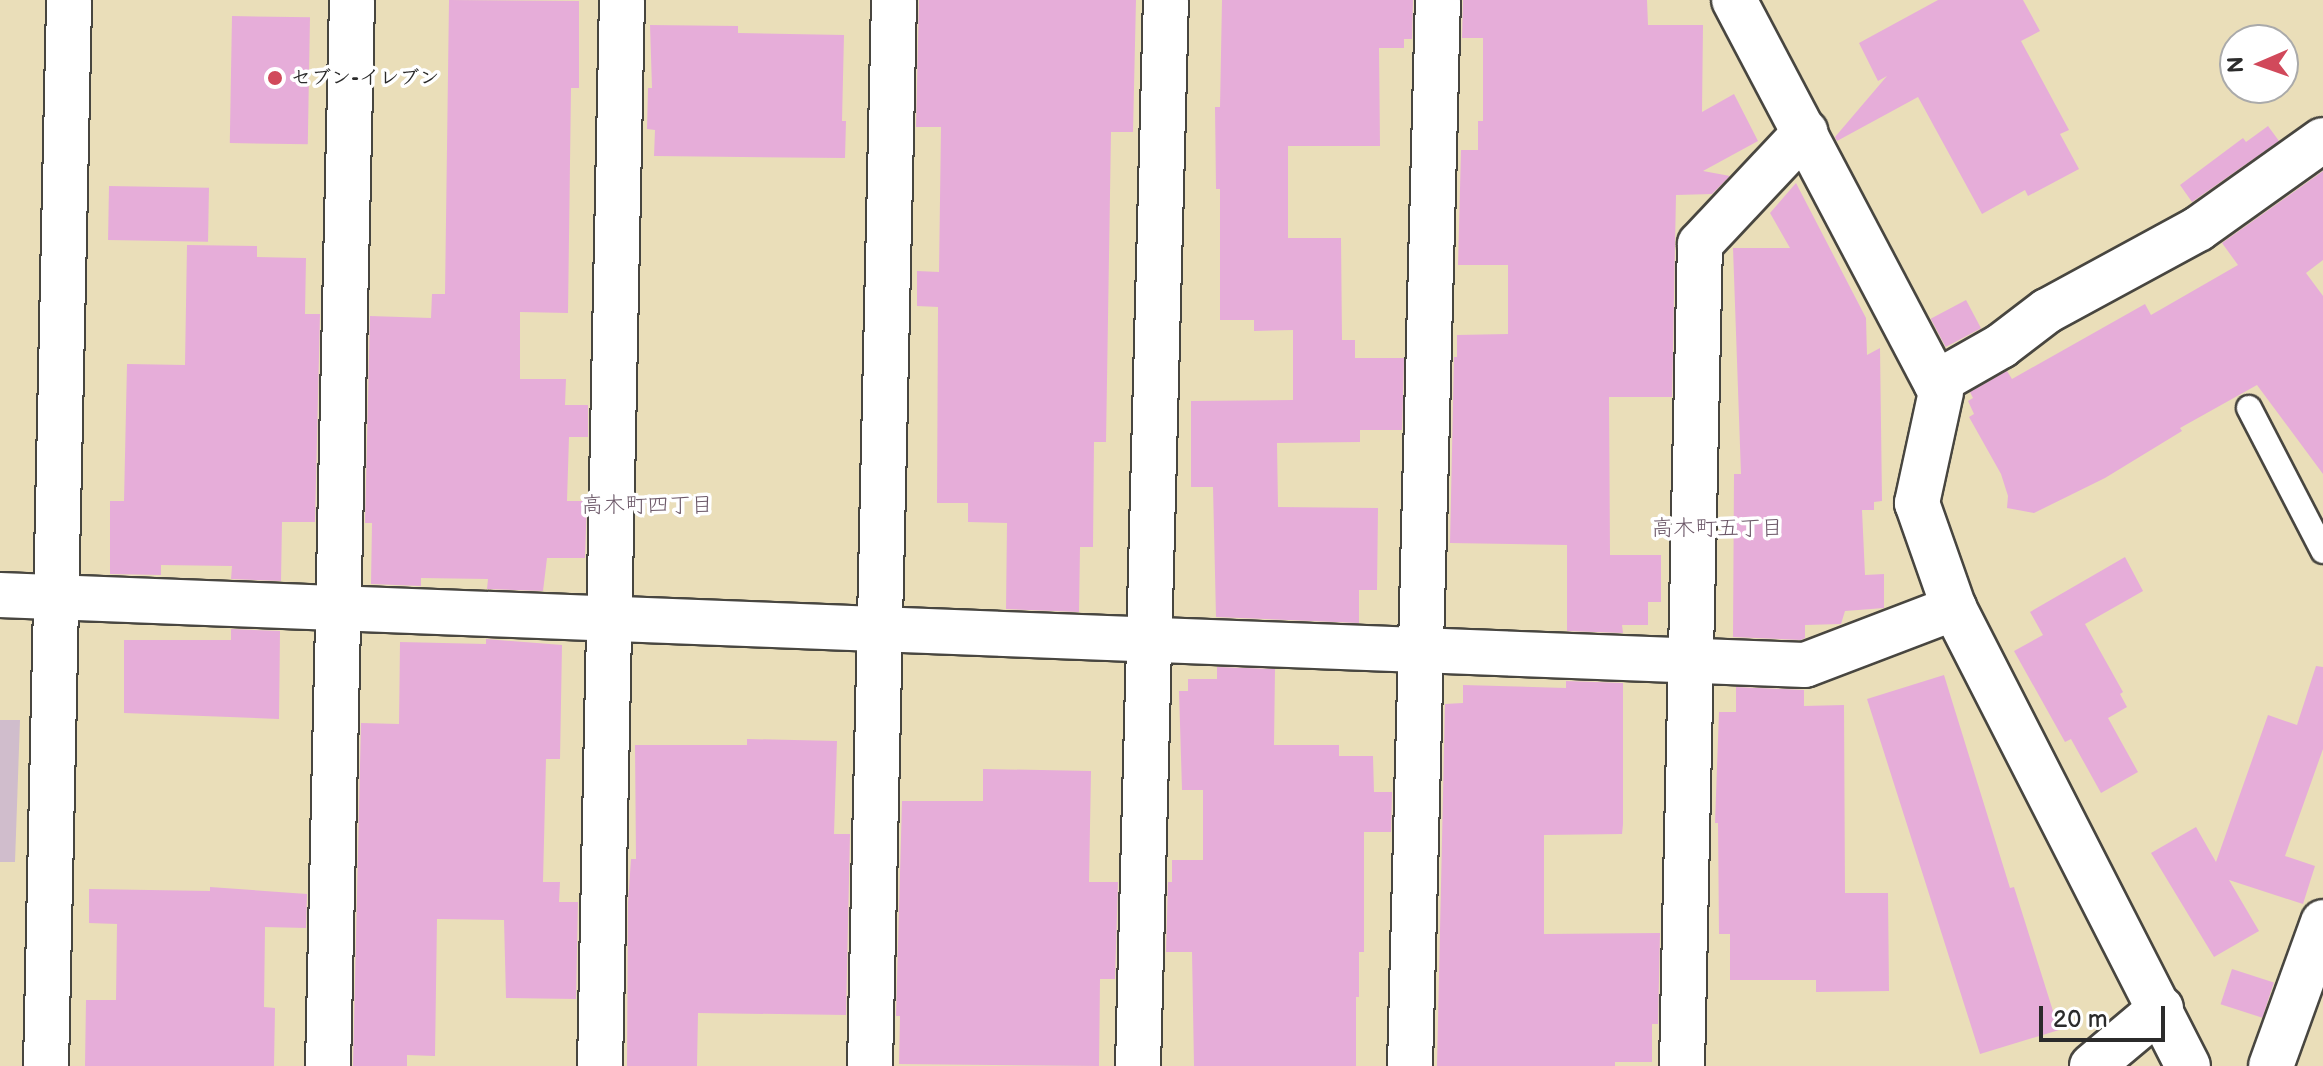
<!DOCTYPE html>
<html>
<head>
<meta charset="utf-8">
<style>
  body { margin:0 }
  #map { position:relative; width:2323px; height:1066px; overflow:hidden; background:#eadeb9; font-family:"Balsamiq Sans","Klee One",sans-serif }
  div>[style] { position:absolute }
  .industrial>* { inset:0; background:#d0bdcc }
  .building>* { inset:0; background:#e6add9; transform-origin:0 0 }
  .roads { filter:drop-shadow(2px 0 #484640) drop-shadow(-2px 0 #484640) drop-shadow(0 2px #484640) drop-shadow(0 -2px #484640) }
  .service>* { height:24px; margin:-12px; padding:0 12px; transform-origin:12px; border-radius:12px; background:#fff }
  .minor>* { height:44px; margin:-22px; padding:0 22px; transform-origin:22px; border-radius:22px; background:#fff }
  .tertiary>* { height:44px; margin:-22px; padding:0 22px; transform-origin:22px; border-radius:22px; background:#fff }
  .dots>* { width:22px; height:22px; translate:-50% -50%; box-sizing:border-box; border:4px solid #fff; border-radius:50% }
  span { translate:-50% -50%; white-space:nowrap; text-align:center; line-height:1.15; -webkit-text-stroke:7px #fff; paint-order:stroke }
  .poi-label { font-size:20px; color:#2b2b2b; font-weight:700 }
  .left { translate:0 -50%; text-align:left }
  .neighbourhood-label { font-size:22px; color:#6c5868 }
  .north { position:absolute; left:2219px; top:24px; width:80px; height:80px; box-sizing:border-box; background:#fff; border:2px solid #aaa; border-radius:50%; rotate:268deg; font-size:22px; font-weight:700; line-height:32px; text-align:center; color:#2b2b2b }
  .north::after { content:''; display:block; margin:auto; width:28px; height:36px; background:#d1495b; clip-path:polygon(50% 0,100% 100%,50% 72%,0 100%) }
  .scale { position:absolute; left:2039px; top:1006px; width:126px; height:36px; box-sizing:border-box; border:4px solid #2b2b2b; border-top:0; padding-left:10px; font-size:24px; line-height:28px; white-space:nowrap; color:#2b2b2b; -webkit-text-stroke:6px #fff; paint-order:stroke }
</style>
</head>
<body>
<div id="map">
  <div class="industrial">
    <i style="clip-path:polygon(0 720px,20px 720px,15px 862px,0 862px)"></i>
  </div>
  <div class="building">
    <i style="clip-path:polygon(449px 0,579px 1px,579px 88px,571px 88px,568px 313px,520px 312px,520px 379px,566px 379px,565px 405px,588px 405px,588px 437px,569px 437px,567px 501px,587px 501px,585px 558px,547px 558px,543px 591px,487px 589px,488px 579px,421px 578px,421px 586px,371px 584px,372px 523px,365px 523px,370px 316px,431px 318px,432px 294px,445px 294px)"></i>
    <i style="clip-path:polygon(919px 0,1136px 0,1133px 132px,1111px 132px,1106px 442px,1094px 442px,1093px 547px,1080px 547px,1079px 612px,1006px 609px,1007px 523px,968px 522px,968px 503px,937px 503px,938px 307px,917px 306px,917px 271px,939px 272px,941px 127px,916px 127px)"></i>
    <i style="clip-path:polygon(1222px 0,1413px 0,1412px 39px,1404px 39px,1404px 48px,1379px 48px,1380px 146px,1288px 146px,1288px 238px,1341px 238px,1342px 340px,1355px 340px,1355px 358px,1404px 358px,1402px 430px,1360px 430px,1360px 442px,1277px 443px,1278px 507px,1378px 508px,1377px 590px,1359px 590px,1359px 623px,1216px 617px,1213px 487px,1191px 487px,1191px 401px,1293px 400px,1293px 330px,1254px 331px,1254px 320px,1220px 320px,1220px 189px,1216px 189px,1215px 107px,1220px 107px)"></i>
    <i style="clip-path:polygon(1463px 0,1647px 0,1648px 25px,1703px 25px,1702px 112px,1734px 94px,1758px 141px,1703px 171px,1730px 176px,1712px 194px,1676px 195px,1672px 397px,1609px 397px,1610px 555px,1661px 555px,1661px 602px,1648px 602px,1648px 625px,1622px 625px,1623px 633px,1567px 631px,1567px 545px,1450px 543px,1454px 357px,1457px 357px,1457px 335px,1508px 334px,1508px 265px,1458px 265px,1461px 150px,1478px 150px,1478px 121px,1483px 121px,1483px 38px,1462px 38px)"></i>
    <i style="clip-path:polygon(1938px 0,2023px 0,2040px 31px,2021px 41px,2069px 130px,2060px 134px,2079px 169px,2028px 196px,2025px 190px,1982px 214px,1918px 97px,1837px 141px,1835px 137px,1887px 76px,1878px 81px,1859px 43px)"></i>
    <i style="left:232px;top:16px;width:78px;height:127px;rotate:1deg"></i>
    <i style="clip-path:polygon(650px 25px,738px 26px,738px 33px,844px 35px,842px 121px,846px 121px,845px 158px,654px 156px,655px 130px,647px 129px,648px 88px,652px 88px)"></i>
    <i style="clip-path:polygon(2268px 126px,2279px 141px,2192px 202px,2180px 185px,2243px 138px,2246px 142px)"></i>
    <i style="clip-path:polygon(2323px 171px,2323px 260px,2306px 273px,2323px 296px,2323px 474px,2257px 385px,2180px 428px,2182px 431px,2105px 478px,2034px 513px,2007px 508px,2008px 496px,2001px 474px,1969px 417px,1974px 414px,1968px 401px,1973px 398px,1970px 392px,2007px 371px,2012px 379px,2145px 304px,2151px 315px,2238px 265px,2222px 243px)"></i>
    <i style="clip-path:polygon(1796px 183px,1866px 318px,1867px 355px,1880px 348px,1882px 501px,1874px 502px,1874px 510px,1862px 510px,1865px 575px,1884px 574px,1884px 608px,1845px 611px,1841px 624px,1805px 625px,1805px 638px,1801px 640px,1733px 637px,1734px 474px,1741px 474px,1733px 248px,1790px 248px,1770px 213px)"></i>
    <i style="left:109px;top:186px;width:100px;height:54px;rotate:1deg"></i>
    <i style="clip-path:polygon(187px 245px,257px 246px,257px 257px,306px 258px,305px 314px,320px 314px,315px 522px,282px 522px,281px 581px,231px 579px,232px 566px,161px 565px,161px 575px,110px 574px,110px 501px,124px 501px,127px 364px,185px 365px)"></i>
    <i style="left:1966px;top:300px;width:32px;height:40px;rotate:62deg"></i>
    <i style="clip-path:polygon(2125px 557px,2143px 591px,2085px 624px,2123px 692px,2120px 694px,2127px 707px,2108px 718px,2138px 772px,2101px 793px,2071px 739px,2065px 742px,2014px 651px,2043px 635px,2030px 612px)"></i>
    <i style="clip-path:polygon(231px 629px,280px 631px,279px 719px,124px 713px,124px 640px,231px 640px)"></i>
    <i style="clip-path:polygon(486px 639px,562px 645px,560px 759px,546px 759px,543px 882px,560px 882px,559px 902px,578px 902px,576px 999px,506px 998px,504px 920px,437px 919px,435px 1056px,407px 1055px,407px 1066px,353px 1066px,361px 723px,399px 724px,400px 642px,486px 644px)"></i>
    <i style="clip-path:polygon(2316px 666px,2323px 667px,2323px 749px,2285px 856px,2315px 866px,2303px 904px,2229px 880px,2259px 931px,2214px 957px,2151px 853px,2196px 827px,2216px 862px,2268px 715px,2297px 725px)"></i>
    <i style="clip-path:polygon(1217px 667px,1275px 669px,1274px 745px,1339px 745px,1339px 756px,1373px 756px,1374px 792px,1392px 792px,1391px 832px,1364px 832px,1364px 952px,1359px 952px,1359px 997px,1356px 997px,1356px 1066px,1194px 1066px,1192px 952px,1166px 952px,1168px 882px,1172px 882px,1172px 860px,1203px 860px,1203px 790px,1182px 790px,1179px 691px,1188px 691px,1188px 679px,1217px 679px)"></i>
    <i style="clip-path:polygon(1944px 675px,2010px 888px,2014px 887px,2059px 1030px,1980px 1054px,1867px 699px)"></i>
    <i style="clip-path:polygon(1566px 681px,1623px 683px,1623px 824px,1622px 834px,1544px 835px,1544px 934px,1660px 933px,1658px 1024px,1652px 1024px,1652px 1062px,1615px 1062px,1615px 1066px,1437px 1066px,1445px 704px,1463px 703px,1463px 685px,1566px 688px)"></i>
    <i style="clip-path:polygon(1736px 687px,1804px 690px,1804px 706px,1844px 705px,1845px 893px,1888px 893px,1889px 991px,1816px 992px,1816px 980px,1730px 980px,1730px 934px,1719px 934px,1718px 823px,1715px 823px,1719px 712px,1736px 712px)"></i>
    <i style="clip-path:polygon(747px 739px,837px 741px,834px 834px,850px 834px,846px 1015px,698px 1013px,697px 1066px,627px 1066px,628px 903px,631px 859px,636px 859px,635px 745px,747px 745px)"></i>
    <i style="clip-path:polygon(983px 769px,1091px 771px,1089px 882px,1118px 882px,1115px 979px,1100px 979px,1099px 1066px,899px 1064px,900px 1016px,896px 1016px,902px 801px,983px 801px)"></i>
    <i style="clip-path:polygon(210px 887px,307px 894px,306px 928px,265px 927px,264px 1007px,275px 1008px,274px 1066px,85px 1066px,86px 1000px,116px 1000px,117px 924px,89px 923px,89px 889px,210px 891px)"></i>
    <i style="left:2232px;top:969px;width:44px;height:37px;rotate:18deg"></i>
  </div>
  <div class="roads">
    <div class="service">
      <i style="left:2249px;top:408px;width:161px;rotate:62.6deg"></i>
    </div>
    <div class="minor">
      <i style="left:1734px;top:0;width:443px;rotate:62.2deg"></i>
      <i style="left:1941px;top:392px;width:114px;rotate:102.2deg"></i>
      <i style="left:1917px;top:503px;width:111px;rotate:70.6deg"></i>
      <i style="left:1954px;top:608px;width:514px;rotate:62.94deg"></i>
      <i style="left:1936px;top:383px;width:75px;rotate:-29.6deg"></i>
      <i style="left:2001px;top:346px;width:58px;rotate:-37.3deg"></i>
      <i style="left:2047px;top:311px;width:172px;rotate:-28.5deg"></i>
      <i style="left:2198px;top:229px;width:153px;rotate:-35.5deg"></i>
      <i style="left:0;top:595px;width:1806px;rotate:2.22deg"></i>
      <i style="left:1805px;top:665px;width:160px;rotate:-20.9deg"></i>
      <i style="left:328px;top:1066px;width:1066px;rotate:-88.71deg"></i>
      <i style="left:600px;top:1066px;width:1066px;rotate:-88.82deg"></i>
      <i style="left:870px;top:1066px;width:1066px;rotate:-88.71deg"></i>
      <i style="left:1138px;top:1066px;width:1066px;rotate:-88.5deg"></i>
      <i style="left:1410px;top:1066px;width:1066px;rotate:-88.5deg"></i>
      <i style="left:1682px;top:1066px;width:822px;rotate:-88.75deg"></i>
      <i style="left:1700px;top:244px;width:154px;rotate:-46.8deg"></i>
      <i style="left:2092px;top:1066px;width:90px;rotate:-40deg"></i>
      <i style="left:2271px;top:1066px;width:153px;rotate:-70.1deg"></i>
    </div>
    <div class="tertiary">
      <i style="left:46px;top:1066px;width:1066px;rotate:-88.76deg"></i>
    </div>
  </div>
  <div class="dots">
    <i style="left:275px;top:78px;background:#d1495b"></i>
  </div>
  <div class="poi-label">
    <span class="left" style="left:291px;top:78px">セブン-イレブン</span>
  </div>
  <div class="neighbourhood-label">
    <span style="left:647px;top:506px">高木町四丁目</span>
    <span style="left:1717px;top:529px">高木町五丁目</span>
  </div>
  <div class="north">N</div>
  <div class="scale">20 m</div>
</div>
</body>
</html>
